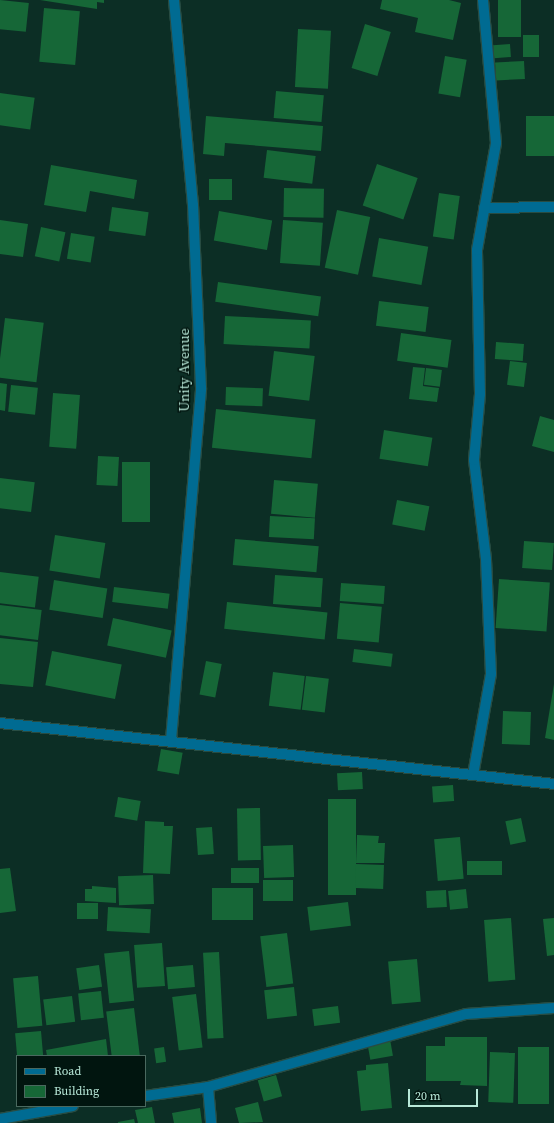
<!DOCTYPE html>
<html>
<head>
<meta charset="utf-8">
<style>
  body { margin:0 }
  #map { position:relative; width:554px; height:1123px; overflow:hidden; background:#0c2e25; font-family:"Source Serif 4",serif }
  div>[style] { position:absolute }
  .building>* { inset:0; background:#166737; transform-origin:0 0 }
  .roads { filter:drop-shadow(1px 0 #284c42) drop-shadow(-1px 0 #284c42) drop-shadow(0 1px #284c42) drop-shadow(0 -1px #284c42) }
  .minor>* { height:10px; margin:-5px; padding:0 5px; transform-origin:5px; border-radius:5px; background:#006b92 }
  span { translate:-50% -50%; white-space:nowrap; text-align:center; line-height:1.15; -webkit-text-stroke:3px #01150f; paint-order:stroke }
  .street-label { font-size:14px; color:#b8e8d8 }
  .legend { position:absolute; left:16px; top:1055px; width:130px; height:52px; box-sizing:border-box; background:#01150f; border:1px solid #4a695f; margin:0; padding:5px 7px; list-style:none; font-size:12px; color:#b8e8d8 }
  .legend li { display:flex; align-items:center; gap:8px; height:20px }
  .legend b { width:20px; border:1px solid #4a695f }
  .scale { position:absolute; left:408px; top:1089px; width:70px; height:18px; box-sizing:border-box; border:2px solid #b8e8d8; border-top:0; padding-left:5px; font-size:12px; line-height:14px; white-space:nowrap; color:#b8e8d8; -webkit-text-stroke:3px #01150f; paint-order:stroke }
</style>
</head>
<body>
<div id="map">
  <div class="building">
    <i style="left:0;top:0;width:29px;height:29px;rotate:6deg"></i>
    <i style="clip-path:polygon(40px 0,104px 0,104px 3px,97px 2px,97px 9px)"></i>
    <i style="clip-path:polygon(382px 0,449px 0,461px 3px,453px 40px,415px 32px,418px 18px,380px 9px)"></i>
    <i style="left:498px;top:0;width:23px;height:37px"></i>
    <i style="left:44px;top:8px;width:36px;height:54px;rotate:5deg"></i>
    <i style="left:365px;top:24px;width:27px;height:46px;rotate:17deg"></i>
    <i style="left:298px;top:29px;width:33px;height:58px;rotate:3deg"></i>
    <i style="left:523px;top:35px;width:16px;height:22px"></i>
    <i style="left:510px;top:44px;width:13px;height:17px;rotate:86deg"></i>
    <i style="left:445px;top:56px;width:22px;height:38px;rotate:10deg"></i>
    <i style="left:524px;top:61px;width:18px;height:29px;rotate:87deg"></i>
    <i style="left:276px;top:91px;width:48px;height:27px;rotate:5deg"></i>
    <i style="left:0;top:93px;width:35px;height:32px;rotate:8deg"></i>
    <i style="clip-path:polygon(206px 116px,323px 126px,321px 151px,225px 143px,224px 156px,203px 154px)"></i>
    <i style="left:554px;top:116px;width:40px;height:28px;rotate:90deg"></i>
    <i style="left:267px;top:150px;width:49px;height:28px;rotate:7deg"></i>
    <i style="left:377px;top:164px;width:43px;height:44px;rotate:19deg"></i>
    <i style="clip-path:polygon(51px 165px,137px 180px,134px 199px,90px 191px,86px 212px,44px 205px)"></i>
    <i style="left:209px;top:179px;width:23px;height:21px"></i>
    <i style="left:284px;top:188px;width:40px;height:29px;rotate:1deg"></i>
    <i style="left:439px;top:193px;width:21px;height:44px;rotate:8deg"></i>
    <i style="left:112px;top:207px;width:37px;height:24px;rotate:8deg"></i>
    <i style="left:337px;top:210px;width:34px;height:59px;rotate:12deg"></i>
    <i style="left:219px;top:211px;width:54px;height:30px;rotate:10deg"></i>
    <i style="clip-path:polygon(0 220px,28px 224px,23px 257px,0 254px)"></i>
    <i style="left:283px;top:220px;width:40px;height:43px;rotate:4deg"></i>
    <i style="left:41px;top:227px;width:25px;height:30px;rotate:12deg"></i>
    <i style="left:71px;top:233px;width:24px;height:26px;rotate:9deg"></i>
    <i style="left:379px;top:238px;width:50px;height:39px;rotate:10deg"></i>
    <i style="left:218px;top:282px;width:104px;height:20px;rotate:8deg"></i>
    <i style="left:379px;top:301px;width:50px;height:25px;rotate:7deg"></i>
    <i style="left:225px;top:316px;width:86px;height:28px;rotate:3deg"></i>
    <i style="left:5px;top:318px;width:39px;height:60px;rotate:7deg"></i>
    <i style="left:401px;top:333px;width:51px;height:28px;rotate:8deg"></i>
    <i style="left:496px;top:342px;width:28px;height:17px;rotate:4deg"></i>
    <i style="left:274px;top:351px;width:41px;height:45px;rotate:7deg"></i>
    <i style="left:510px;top:361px;width:17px;height:24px;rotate:7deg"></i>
    <i style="clip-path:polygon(413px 367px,425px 368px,423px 386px,439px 388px,437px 402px,409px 399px)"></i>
    <i style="left:426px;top:368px;width:16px;height:17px;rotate:7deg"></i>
    <i style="clip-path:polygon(0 383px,7px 384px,5px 411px,0 410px)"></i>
    <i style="left:11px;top:385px;width:27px;height:27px;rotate:6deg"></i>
    <i style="left:226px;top:387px;width:37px;height:18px;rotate:2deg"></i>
    <i style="left:53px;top:393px;width:27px;height:54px;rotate:4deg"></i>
    <i style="left:216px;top:409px;width:100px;height:39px;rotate:6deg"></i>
    <i style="clip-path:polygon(540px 416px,554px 420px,554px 452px,532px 446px)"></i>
    <i style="left:384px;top:430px;width:49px;height:29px;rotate:9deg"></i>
    <i style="left:98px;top:456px;width:21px;height:29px;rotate:3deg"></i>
    <i style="left:122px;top:462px;width:28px;height:60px"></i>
    <i style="left:0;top:478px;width:35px;height:30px;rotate:7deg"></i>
    <i style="left:274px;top:480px;width:44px;height:34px;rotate:5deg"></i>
    <i style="left:397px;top:500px;width:33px;height:25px;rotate:11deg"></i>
    <i style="left:270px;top:516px;width:45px;height:21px;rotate:3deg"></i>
    <i style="left:55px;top:535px;width:51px;height:36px;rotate:9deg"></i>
    <i style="left:235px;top:539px;width:84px;height:26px;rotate:5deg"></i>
    <i style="left:524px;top:541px;width:30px;height:27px;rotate:4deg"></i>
    <i style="left:0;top:572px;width:39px;height:31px;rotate:7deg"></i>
    <i style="left:275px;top:575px;width:48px;height:29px;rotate:4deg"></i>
    <i style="left:499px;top:579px;width:51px;height:49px;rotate:4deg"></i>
    <i style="left:54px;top:580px;width:54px;height:30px;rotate:9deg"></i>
    <i style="left:341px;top:583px;width:44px;height:18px;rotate:4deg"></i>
    <i style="left:114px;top:587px;width:56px;height:15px;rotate:7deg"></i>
    <i style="left:227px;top:602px;width:101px;height:27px;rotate:6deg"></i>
    <i style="left:340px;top:603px;width:42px;height:36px;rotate:5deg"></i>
    <i style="left:0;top:605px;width:42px;height:30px;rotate:7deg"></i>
    <i style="left:113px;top:618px;width:60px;height:28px;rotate:12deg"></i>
    <i style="clip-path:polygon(0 638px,38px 642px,33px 687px,0 684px)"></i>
    <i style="left:354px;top:649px;width:39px;height:13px;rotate:7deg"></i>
    <i style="left:52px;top:651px;width:71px;height:35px;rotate:11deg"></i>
    <i style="left:206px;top:661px;width:16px;height:34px;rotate:11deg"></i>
    <i style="left:273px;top:672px;width:32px;height:34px;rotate:7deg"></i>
    <i style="left:306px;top:676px;width:23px;height:34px;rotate:7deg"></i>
    <i style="clip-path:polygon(554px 684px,554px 740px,545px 738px)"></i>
    <i style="left:503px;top:711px;width:28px;height:33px;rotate:2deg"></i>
    <i style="left:161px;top:749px;width:22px;height:22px;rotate:10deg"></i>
    <i style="left:362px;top:772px;width:17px;height:25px;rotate:87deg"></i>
    <i style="left:453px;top:785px;width:16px;height:21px;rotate:86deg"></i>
    <i style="left:118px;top:797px;width:23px;height:20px;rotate:10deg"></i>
    <i style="left:328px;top:799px;width:28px;height:96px"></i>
    <i style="left:260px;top:808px;width:52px;height:23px;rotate:89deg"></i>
    <i style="left:521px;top:818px;width:24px;height:16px;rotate:78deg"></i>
    <i style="clip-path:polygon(145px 821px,164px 822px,164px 826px,173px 826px,170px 874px,143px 873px)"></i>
    <i style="left:212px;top:827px;width:27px;height:16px;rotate:86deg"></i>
    <i style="clip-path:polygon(357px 835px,379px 836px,378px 843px,385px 843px,384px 863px,356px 863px)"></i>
    <i style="left:460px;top:837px;width:42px;height:26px;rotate:85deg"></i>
    <i style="left:293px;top:845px;width:32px;height:30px;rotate:88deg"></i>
    <i style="left:502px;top:861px;width:14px;height:35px;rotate:90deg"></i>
    <i style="left:356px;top:864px;width:28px;height:24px;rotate:2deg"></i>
    <i style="clip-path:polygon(10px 868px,16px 911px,0 913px,0 869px)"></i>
    <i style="left:231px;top:868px;width:28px;height:15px"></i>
    <i style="left:153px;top:875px;width:29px;height:35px;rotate:88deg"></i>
    <i style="left:263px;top:880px;width:30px;height:21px"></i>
    <i style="clip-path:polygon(92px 886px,116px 888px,116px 903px,85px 901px,85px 889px,92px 889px)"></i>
    <i style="left:212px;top:888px;width:41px;height:32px"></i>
    <i style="left:466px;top:889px;width:19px;height:18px;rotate:84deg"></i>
    <i style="left:446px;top:890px;width:17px;height:20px;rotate:87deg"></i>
    <i style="left:348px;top:902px;width:24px;height:41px;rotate:83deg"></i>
    <i style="left:77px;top:903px;width:21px;height:16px"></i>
    <i style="left:108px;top:907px;width:43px;height:24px;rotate:3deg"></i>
    <i style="left:511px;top:918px;width:62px;height:27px;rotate:86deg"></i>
    <i style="clip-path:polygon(554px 918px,554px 955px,547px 956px,543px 919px)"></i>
    <i style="left:287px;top:933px;width:51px;height:27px;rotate:83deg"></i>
    <i style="left:162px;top:943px;width:43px;height:28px;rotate:86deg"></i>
    <i style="left:129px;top:951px;width:50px;height:25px;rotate:84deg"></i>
    <i style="left:219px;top:952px;width:86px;height:16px;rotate:87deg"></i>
    <i style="left:417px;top:959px;width:43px;height:29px;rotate:85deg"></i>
    <i style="left:99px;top:965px;width:22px;height:23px;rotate:82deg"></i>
    <i style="left:193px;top:965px;width:22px;height:27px;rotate:85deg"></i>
    <i style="left:38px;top:976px;width:50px;height:25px;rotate:85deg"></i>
    <i style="left:294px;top:987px;width:29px;height:30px;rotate:84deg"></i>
    <i style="left:101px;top:991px;width:27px;height:23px;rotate:84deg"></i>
    <i style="left:196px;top:994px;width:54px;height:24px;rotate:83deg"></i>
    <i style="left:72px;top:996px;width:26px;height:29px;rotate:83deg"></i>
    <i style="left:338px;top:1006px;width:17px;height:26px;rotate:83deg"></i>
    <i style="left:134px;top:1008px;width:48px;height:28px;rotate:83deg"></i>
    <i style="left:41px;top:1031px;width:25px;height:26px;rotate:85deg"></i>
    <i style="clip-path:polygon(445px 1037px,487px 1037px,487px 1086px,460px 1085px,461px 1081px,426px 1081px,426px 1046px,445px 1046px)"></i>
    <i style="clip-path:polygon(106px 1039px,108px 1056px,47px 1056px,46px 1050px)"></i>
    <i style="left:390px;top:1039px;width:17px;height:23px;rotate:80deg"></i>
    <i style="left:164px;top:1047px;width:15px;height:10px;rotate:82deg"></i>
    <i style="left:518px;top:1047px;width:31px;height:57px"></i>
    <i style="left:490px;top:1052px;width:25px;height:50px;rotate:2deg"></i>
    <i style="clip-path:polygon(388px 1063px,392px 1108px,361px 1111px,357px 1071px,366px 1070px,366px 1065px)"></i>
    <i style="left:276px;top:1075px;width:22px;height:19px;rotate:74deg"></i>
    <i style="clip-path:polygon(258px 1102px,263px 1122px,239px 1123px,235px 1108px)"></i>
    <i style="clip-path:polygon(152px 1107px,155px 1123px,138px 1123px,135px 1110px)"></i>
    <i style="clip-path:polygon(200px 1108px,202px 1123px,174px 1123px,172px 1113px)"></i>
    <i style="clip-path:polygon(134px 1119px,135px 1123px,118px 1123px,118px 1122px)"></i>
  </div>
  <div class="roads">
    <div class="minor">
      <i style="left:484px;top:208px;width:70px;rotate:-0.8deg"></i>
      <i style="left:0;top:723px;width:557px;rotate:6.28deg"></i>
      <i style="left:171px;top:740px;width:353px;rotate:-85.1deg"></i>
      <i style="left:201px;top:388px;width:183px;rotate:-92.5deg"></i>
      <i style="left:193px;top:205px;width:206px;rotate:-95.3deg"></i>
      <i style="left:473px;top:775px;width:103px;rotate:-79.9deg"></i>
      <i style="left:491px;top:674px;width:115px;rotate:-92.5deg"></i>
      <i style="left:486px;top:559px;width:100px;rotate:-96.9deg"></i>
      <i style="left:474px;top:460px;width:66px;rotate:-84.8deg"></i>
      <i style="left:480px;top:394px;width:144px;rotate:-91.2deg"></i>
      <i style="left:477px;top:250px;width:109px;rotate:-79.9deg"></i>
      <i style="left:496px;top:143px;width:144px;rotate:-95.2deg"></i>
      <i style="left:208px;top:1087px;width:36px;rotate:85deg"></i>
      <i style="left:145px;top:1096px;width:64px;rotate:-8.1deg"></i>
      <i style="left:208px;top:1087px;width:268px;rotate:-15.8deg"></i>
      <i style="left:466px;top:1014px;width:88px;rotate:-3.9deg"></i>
      <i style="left:0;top:1119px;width:74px;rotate:-10.1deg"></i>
    </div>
  </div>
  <div class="street-label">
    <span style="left:184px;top:370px;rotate:-90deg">Unity Avenue</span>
  </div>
  <ul class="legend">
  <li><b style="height:5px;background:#006b92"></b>Road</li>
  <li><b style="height:11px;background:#166737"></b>Building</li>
  </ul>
  <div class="scale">20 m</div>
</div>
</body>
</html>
